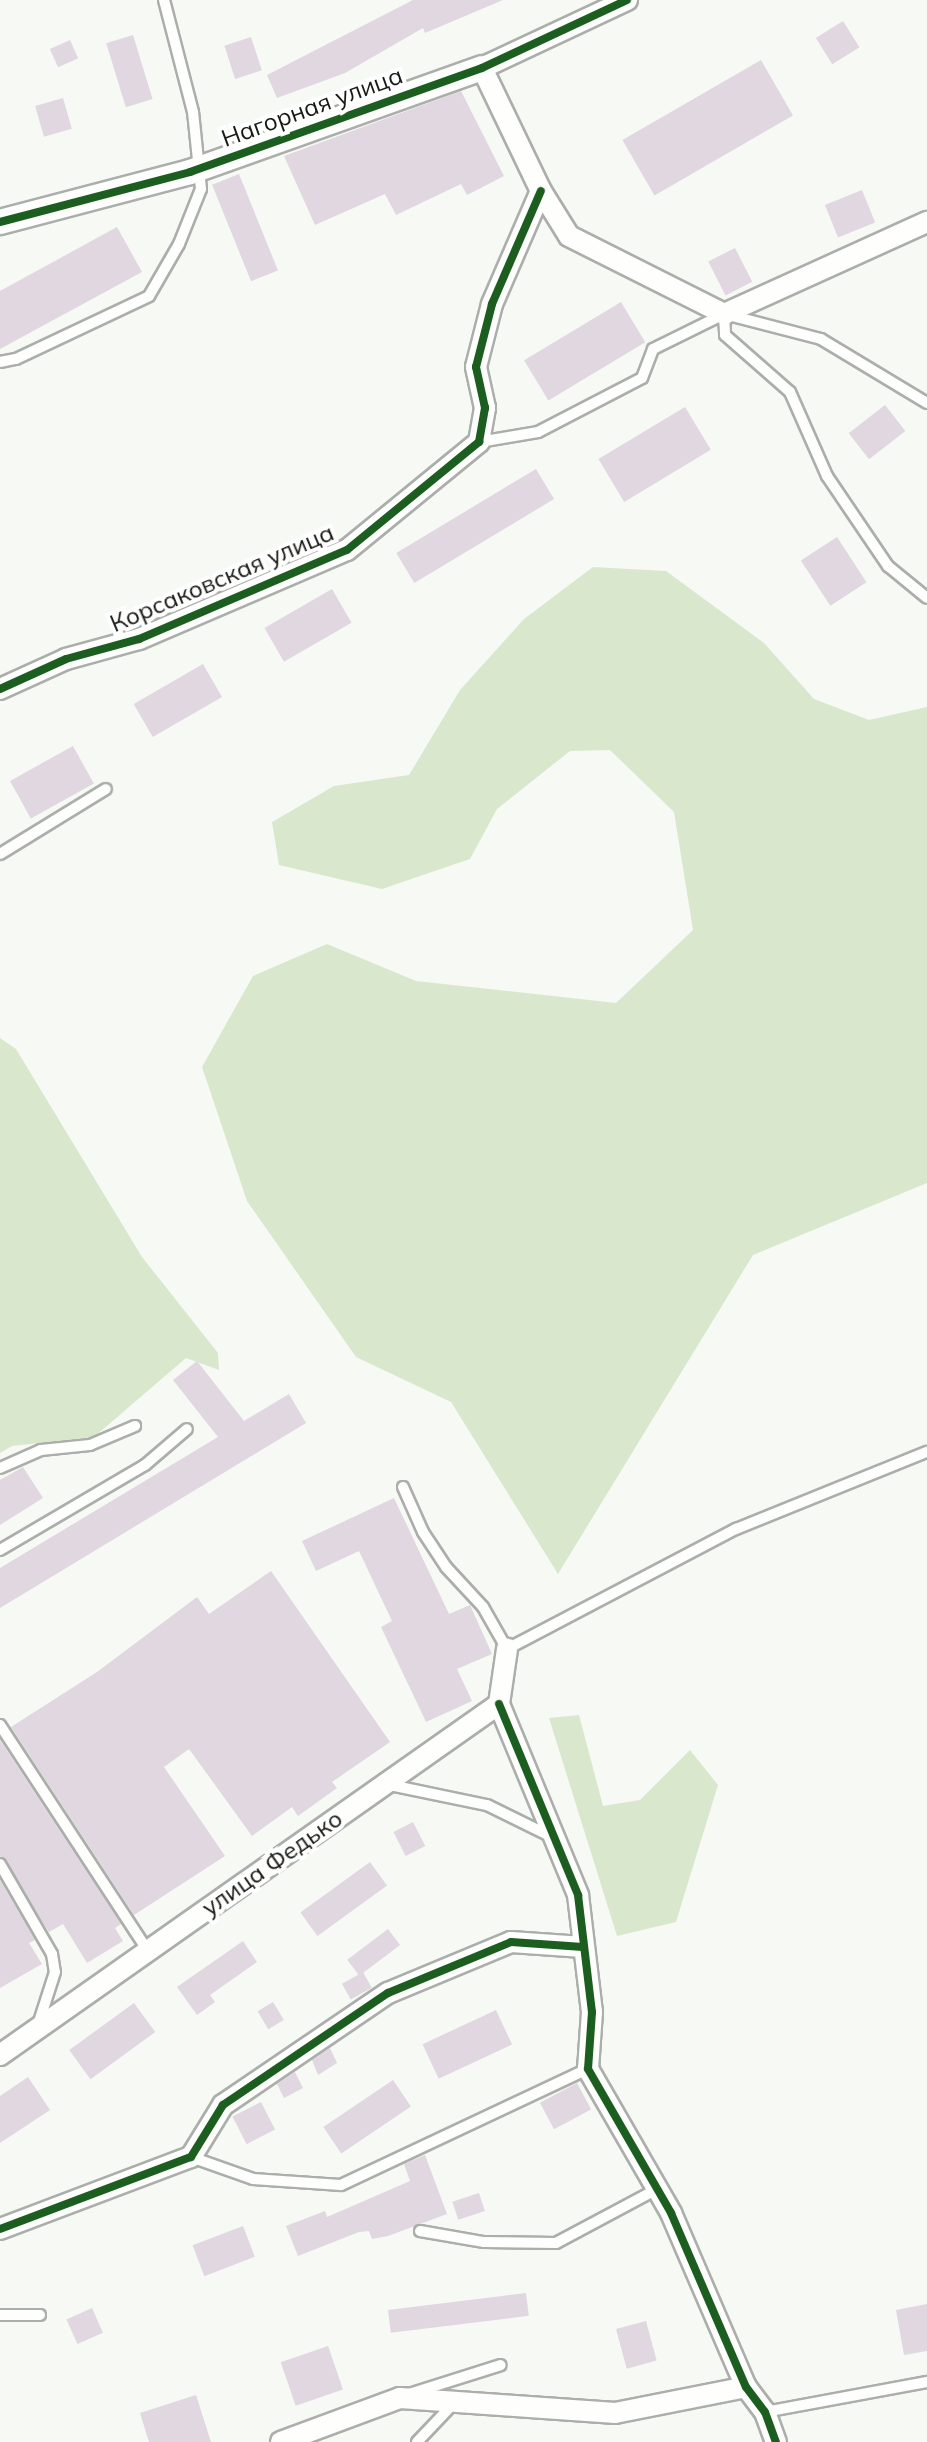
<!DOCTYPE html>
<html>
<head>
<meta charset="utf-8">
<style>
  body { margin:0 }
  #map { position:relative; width:927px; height:2442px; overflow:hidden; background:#f6f9f4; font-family:Mulish,sans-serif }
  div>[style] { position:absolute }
  .green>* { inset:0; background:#d9e8cd }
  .building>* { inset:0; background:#e0d7e1; transform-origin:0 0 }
  .roads { filter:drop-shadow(2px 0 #abaeaa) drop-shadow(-2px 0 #abaeaa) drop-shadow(0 2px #abaeaa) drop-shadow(0 -2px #abaeaa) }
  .service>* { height:10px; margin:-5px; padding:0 5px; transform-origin:5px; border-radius:5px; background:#fefefd }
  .minor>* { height:20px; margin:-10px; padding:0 10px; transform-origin:10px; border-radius:10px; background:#fefefd }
  .tertiary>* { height:24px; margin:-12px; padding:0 12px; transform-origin:12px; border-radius:12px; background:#fefefd }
  .cycleway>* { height:8px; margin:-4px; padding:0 4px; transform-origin:4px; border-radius:4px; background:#1b5e20 }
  span { translate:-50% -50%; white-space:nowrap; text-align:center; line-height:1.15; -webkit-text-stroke:8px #fff; paint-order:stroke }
  .street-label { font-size:24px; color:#171915 }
</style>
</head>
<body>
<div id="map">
  <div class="green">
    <i style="clip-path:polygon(593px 567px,666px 571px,764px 643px,814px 699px,869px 720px,927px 707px,927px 1183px,753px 1255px,558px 1574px,451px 1402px,356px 1357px,247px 1201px,202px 1067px,253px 976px,327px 944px,416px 981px,616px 1003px,693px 930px,674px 812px,610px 750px,570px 751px,497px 809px,470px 859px,382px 889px,279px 865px,272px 822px,334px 786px,409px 775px,460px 690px,524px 619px)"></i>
    <i style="clip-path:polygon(0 1038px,16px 1049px,142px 1257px,218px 1353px,219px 1370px,186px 1358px,94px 1437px,12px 1446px,0 1453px)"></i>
    <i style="clip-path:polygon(579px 1715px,603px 1806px,640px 1800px,690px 1750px,718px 1785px,676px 1922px,617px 1936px,549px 1718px)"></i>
  </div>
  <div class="building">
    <i style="clip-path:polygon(413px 0,503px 0,425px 33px,423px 28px,345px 73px,277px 98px,267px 75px)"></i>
    <i style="left:843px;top:21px;width:31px;height:32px;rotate:58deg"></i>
    <i style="left:133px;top:35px;width:67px;height:28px;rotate:73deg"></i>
    <i style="left:251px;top:37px;width:35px;height:28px;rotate:72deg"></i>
    <i style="left:70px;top:40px;width:20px;height:22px;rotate:66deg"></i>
    <i style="left:761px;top:60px;width:64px;height:160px;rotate:60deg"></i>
    <i style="clip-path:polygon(461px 91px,504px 176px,467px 195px,461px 184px,396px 215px,385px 194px,315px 225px,284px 156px)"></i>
    <i style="left:63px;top:98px;width:32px;height:29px;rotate:74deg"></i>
    <i style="left:239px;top:174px;width:104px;height:29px;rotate:68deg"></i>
    <i style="left:862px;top:190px;width:35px;height:40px;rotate:68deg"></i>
    <i style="clip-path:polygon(117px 227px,142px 272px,0 349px,0 291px)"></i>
    <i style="left:735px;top:248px;width:38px;height:30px;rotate:63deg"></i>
    <i style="left:621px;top:302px;width:47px;height:113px;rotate:59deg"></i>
    <i style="left:885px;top:405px;width:33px;height:46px;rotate:52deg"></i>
    <i style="left:685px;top:407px;width:50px;height:101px;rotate:59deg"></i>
    <i style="left:536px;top:469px;width:35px;height:163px;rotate:59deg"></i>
    <i style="left:837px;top:537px;width:54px;height:43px;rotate:57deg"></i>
    <i style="left:332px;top:589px;width:39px;height:78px;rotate:60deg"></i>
    <i style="left:203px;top:664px;width:38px;height:80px;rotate:60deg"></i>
    <i style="left:73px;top:746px;width:43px;height:72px;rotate:61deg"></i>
    <i style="clip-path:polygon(197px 1361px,244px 1421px,289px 1394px,306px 1423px,0 1608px,0 1568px,218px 1437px,173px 1380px)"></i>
    <i style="clip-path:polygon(23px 1467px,43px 1498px,0 1525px,0 1480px)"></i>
    <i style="clip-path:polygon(394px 1498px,449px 1614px,470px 1605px,492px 1654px,457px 1669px,472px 1701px,426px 1722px,381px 1627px,392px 1621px,359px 1551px,316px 1571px,302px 1541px)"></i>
    <i style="clip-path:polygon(271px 1571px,390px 1742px,332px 1782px,337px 1788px,298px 1816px,292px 1807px,252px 1836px,189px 1749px,164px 1767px,225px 1856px,134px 1915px,11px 1727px,97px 1672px,197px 1597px,209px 1614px)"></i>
    <i style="clip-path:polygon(0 1740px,121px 1924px,115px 1928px,123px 1941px,87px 1963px,63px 1924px,49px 1932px,0 1856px)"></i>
    <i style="left:413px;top:1822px;width:27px;height:22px;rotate:63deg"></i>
    <i style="left:370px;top:1862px;width:29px;height:86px;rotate:54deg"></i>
    <i style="clip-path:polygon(0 1880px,35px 1940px,29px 1943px,42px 1964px,0 1988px)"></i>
    <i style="left:388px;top:1929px;width:20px;height:51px;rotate:53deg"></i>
    <i style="clip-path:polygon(243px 1941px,257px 1962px,210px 1995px,215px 2002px,197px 2015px,177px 1987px)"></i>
    <i style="left:363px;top:1972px;width:18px;height:24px;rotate:61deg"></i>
    <i style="left:273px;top:2002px;width:21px;height:18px;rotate:59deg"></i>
    <i style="left:134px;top:2003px;width:36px;height:80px;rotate:54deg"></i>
    <i style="left:496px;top:2010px;width:38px;height:81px;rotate:65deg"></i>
    <i style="clip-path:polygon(330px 2048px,337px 2063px,318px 2075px,312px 2060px)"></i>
    <i style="clip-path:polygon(295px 2072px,303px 2088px,284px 2098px,277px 2084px)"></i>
    <i style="clip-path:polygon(28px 2077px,50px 2110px,0 2143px,0 2096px)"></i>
    <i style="left:393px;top:2080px;width:32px;height:84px;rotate:56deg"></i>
    <i style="left:577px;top:2083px;width:30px;height:42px;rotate:62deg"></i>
    <i style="left:261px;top:2102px;width:31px;height:32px;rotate:63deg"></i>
    <i style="clip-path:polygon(425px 2155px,447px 2214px,388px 2236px,372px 2239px,369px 2231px,359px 2232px,298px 2256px,286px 2226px,325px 2211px,327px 2217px,410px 2181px,404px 2164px)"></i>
    <i style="left:479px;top:2193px;width:19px;height:28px;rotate:72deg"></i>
    <i style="left:243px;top:2226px;width:33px;height:54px;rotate:69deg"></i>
    <i style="left:526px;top:2293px;width:23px;height:139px;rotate:83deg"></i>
    <i style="clip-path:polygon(927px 2304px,927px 2351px,904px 2355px,896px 2310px)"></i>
    <i style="left:92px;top:2308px;width:27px;height:28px;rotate:66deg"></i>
    <i style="left:646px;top:2321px;width:41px;height:31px;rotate:75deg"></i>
    <i style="left:328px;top:2346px;width:46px;height:50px;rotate:71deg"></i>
    <i style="clip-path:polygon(196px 2395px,211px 2442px,149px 2442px,140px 2413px)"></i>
  </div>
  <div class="roads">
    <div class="service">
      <i style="left:0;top:362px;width:16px;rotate:-11deg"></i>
      <i style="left:16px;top:359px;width:147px;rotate:-25.3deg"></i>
      <i style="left:149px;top:296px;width:60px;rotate:-60deg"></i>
      <i style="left:179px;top:244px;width:59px;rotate:-68.2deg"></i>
      <i style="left:201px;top:189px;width:77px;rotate:-95.9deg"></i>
      <i style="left:193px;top:112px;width:116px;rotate:-104.5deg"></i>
      <i style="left:927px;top:403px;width:124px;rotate:-148.9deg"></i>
      <i style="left:821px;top:339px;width:100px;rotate:-165.5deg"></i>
      <i style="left:724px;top:314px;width:21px;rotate:87deg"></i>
      <i style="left:725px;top:335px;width:86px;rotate:41.2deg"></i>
      <i style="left:790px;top:392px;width:92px;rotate:66.2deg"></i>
      <i style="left:827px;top:476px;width:109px;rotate:55.9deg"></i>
      <i style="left:888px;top:566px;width:50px;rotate:39.4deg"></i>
      <i style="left:479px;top:442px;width:60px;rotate:-9.6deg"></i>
      <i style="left:538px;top:432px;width:117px;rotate:-27.4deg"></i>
      <i style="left:642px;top:378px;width:31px;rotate:-69deg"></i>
      <i style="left:653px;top:349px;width:77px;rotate:-26.2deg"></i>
      <i style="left:0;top:854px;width:124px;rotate:-31.5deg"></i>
      <i style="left:0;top:1468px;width:45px;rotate:-23.7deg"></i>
      <i style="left:41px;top:1450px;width:49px;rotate:-5.8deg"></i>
      <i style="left:90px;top:1445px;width:49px;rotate:-22.9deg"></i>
      <i style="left:403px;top:1487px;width:49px;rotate:66deg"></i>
      <i style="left:423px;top:1532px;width:42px;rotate:56.7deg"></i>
      <i style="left:446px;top:1567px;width:54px;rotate:47.2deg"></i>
      <i style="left:483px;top:1607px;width:48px;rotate:60.3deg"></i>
      <i style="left:507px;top:1649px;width:259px;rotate:-27.7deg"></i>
      <i style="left:736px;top:1529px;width:206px;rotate:-22deg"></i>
      <i style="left:0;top:1550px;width:168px;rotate:-30.4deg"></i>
      <i style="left:145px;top:1465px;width:55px;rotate:-40.6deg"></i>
      <i style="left:0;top:1725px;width:269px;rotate:56.8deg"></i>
      <i style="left:390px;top:1785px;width:99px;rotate:11.7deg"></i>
      <i style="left:487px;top:1805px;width:72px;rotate:26.2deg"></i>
      <i style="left:0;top:1864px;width:104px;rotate:60deg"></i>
      <i style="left:52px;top:1954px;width:18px;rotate:81deg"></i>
      <i style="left:55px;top:1972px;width:56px;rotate:107.8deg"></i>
      <i style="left:191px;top:2157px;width:66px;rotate:19.5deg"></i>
      <i style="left:253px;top:2179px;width:88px;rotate:3.9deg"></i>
      <i style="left:341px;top:2185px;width:273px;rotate:-25.2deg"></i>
      <i style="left:420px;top:2231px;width:65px;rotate:9.8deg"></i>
      <i style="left:484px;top:2242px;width:72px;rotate:0.8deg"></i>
      <i style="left:556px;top:2243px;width:115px;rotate:-28.1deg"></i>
      <i style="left:0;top:2315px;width:40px"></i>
      <i style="left:409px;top:2394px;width:96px;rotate:-17.5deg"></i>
      <i style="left:765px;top:2412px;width:165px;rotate:-10.5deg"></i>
      <i style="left:417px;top:2442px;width:54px;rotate:-46.5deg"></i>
    </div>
    <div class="minor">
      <i style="left:627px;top:0;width:160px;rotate:154.9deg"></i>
      <i style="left:482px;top:68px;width:136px;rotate:64.4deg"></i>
      <i style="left:541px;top:191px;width:53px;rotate:58.1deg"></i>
      <i style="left:569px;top:236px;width:174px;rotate:26.7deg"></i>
      <i style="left:724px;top:314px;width:223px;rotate:-24.4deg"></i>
      <i style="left:0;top:689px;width:72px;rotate:-24.4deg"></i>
      <i style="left:66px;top:659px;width:76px;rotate:-15.3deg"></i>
      <i style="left:139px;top:639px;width:226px;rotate:-23.2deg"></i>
      <i style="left:347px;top:550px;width:171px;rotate:-39.3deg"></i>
      <i style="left:479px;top:442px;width:35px;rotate:-80deg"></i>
      <i style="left:485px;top:408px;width:42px;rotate:-102.4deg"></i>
      <i style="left:476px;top:367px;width:65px;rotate:-75.7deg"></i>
      <i style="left:492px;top:304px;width:123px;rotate:-66.6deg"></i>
      <i style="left:499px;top:1704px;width:207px;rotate:67.5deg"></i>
      <i style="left:578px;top:1895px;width:118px;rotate:83.2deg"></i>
      <i style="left:592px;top:2012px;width:57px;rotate:94deg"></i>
      <i style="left:588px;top:2069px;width:166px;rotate:60deg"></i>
      <i style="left:671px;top:2213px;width:189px;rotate:66.7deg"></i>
      <i style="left:746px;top:2387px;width:31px;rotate:53deg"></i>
      <i style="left:765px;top:2412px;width:32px;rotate:70deg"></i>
      <i style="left:0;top:2055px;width:610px;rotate:-35.12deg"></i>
      <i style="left:499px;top:1704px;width:56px;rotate:-81.7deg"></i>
      <i style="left:0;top:2229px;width:204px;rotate:-20.7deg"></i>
      <i style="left:191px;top:2157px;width:61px;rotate:-58.4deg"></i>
      <i style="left:223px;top:2105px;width:199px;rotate:-34.2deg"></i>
      <i style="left:388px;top:1993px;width:133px;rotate:-22.5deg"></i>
      <i style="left:511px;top:1942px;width:72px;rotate:4deg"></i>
      <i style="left:281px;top:2442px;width:127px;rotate:-20.3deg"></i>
      <i style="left:400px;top:2398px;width:216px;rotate:4deg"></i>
      <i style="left:615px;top:2413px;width:134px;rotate:-11.2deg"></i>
    </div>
    <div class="tertiary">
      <i style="left:0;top:222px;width:196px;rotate:-14.7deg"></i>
      <i style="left:190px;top:172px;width:310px;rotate:-19.6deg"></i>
    </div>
  </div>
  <div class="cycleway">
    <i style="left:0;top:222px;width:196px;rotate:-14.7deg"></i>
    <i style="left:190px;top:172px;width:310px;rotate:-19.6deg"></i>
    <i style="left:482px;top:68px;width:160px;rotate:-25.1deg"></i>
    <i style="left:0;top:689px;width:72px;rotate:-24.4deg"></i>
    <i style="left:66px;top:659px;width:76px;rotate:-15.3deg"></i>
    <i style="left:139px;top:639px;width:226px;rotate:-23.2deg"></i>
    <i style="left:347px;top:550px;width:171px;rotate:-39.3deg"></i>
    <i style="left:479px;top:442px;width:35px;rotate:-80deg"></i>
    <i style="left:485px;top:408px;width:42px;rotate:-102.4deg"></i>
    <i style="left:476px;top:367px;width:65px;rotate:-75.7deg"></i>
    <i style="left:492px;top:304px;width:123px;rotate:-66.6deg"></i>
    <i style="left:499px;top:1704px;width:207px;rotate:67.5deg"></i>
    <i style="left:578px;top:1895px;width:118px;rotate:83.2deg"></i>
    <i style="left:592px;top:2012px;width:57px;rotate:94deg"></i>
    <i style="left:588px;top:2069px;width:166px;rotate:60deg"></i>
    <i style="left:671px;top:2213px;width:189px;rotate:66.7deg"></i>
    <i style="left:746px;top:2387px;width:31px;rotate:53deg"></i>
    <i style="left:765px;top:2412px;width:32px;rotate:70deg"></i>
    <i style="left:0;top:2229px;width:204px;rotate:-20.7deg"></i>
    <i style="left:191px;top:2157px;width:61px;rotate:-58.4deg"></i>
    <i style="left:223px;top:2105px;width:199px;rotate:-34.2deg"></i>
    <i style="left:388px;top:1993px;width:133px;rotate:-22.5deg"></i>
    <i style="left:511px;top:1942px;width:72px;rotate:4deg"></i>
  </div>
  <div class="street-label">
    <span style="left:312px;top:107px;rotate:-20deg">Нагорная улица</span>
    <span style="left:222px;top:578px;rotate:-23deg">Корсаковская улица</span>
    <span style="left:272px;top:1863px;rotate:-35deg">улица Федько</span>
  </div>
</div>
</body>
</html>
